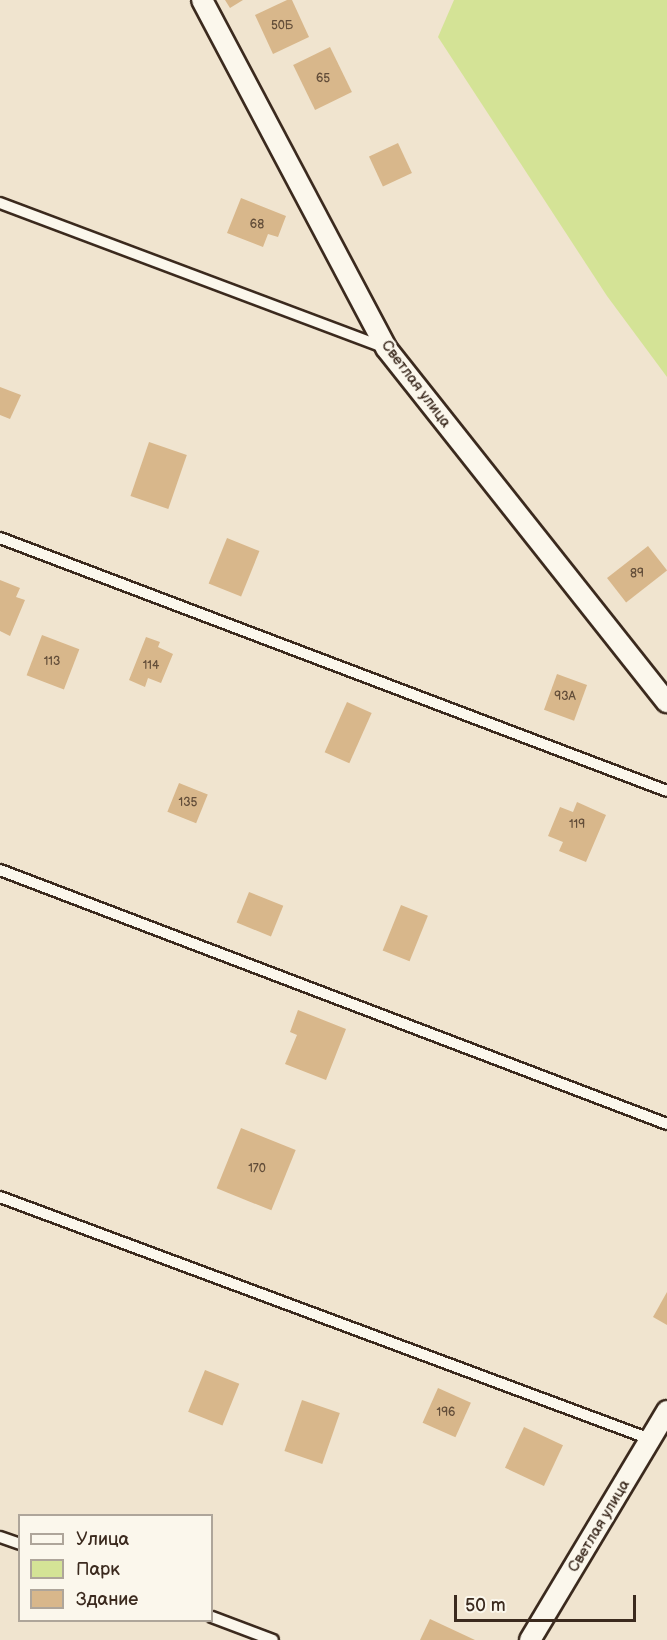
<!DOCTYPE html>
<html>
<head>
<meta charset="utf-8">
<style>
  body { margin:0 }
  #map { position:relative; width:667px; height:1640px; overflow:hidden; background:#f0e4cf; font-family:"Balsamiq Sans",sans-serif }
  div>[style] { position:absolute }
  .green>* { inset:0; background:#d4e396 }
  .building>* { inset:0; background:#d8b78b; transform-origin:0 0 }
  .roads { filter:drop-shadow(2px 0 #3b2a1e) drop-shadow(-2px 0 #3b2a1e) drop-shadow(0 2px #3b2a1e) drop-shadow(0 -2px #3b2a1e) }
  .lane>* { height:10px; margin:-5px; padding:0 5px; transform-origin:5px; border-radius:5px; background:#fbf7ec }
  .street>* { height:20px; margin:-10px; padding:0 10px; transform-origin:10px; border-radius:10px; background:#fbf7ec }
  span { translate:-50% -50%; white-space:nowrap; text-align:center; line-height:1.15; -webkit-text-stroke:4.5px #fbf7ec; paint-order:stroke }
  .number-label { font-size:12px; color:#624d39 }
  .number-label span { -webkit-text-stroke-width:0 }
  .street-label { font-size:15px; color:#3b2a1e }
  .legend { position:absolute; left:18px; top:1514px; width:195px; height:108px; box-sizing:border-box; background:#fbf7ec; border:2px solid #aea59a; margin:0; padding:8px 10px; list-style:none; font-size:18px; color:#3b2a1e }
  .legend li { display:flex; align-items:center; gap:12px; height:30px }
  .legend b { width:30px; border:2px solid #aea59a }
  .scale { position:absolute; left:454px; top:1595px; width:182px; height:27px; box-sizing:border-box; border:3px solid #3b2a1e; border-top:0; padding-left:8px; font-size:18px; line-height:21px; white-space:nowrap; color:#3b2a1e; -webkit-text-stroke:4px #fbf7ec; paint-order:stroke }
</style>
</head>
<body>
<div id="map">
  <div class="green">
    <i style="clip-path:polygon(454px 0,667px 0,667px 377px,607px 296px,438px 37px)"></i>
  </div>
  <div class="building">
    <i style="clip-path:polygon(225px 0,243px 0,230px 8px)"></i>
    <i style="clip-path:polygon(287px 0,292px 0,309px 37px,273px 54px,255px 15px)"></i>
    <i style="left:330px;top:47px;width:50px;height:41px;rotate:64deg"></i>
    <i style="left:398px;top:143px;width:33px;height:32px;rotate:65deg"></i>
    <i style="clip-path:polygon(241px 198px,286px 216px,278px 237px,268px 234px,263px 247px,227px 233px)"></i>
    <i style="clip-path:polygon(0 387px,21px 395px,10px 419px,0 415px)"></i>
    <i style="left:149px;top:442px;width:40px;height:57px;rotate:19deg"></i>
    <i style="left:227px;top:538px;width:35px;height:49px;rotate:22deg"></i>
    <i style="left:648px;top:546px;width:31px;height:52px;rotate:52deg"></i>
    <i style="clip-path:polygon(0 580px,20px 588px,16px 597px,25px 600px,10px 636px,0 631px)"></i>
    <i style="left:42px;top:635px;width:40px;height:43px;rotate:21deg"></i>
    <i style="clip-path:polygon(146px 637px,160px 642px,158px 647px,173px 654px,161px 683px,148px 678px,145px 687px,129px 680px)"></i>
    <i style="left:557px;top:674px;width:32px;height:38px;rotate:20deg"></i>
    <i style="left:347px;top:702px;width:27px;height:55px;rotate:24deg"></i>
    <i style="left:179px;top:783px;width:31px;height:31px;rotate:22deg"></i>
    <i style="clip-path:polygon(577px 802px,606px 815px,586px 862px,559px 851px,563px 842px,548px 836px,560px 807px,573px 812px)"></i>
    <i style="left:249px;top:892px;width:37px;height:33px;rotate:22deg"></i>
    <i style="left:401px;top:905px;width:29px;height:49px;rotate:22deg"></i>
    <i style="clip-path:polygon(298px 1010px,346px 1029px,326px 1080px,285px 1064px,297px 1035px,290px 1032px)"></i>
    <i style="left:241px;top:1128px;width:59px;height:65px;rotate:22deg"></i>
    <i style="clip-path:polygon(667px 1292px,667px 1325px,653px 1317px)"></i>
    <i style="left:205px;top:1370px;width:37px;height:45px;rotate:22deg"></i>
    <i style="left:438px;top:1388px;width:36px;height:38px;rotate:24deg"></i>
    <i style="left:302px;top:1400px;width:40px;height:54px;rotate:19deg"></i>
    <i style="left:524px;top:1427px;width:43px;height:45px;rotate:25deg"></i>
    <i style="clip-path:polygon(430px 1619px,475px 1640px,420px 1640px)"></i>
  </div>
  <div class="roads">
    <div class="lane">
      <i style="left:0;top:203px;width:411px;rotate:20.6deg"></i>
      <i style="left:0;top:538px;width:713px;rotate:20.77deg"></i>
      <i style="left:0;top:870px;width:714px;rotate:20.85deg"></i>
      <i style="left:0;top:1197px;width:694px;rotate:20.42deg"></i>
      <i style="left:0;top:1537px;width:21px;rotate:19deg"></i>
      <i style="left:212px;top:1617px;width:65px;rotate:20.7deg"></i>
    </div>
    <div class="street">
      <i style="left:202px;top:0;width:394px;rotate:62.1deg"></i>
      <i style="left:386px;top:348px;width:452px;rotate:51.6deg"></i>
      <i style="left:530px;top:1640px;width:267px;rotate:-59.1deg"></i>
    </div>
  </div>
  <div class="number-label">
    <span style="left:282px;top:26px">50Б</span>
    <span style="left:323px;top:79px">65</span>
    <span style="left:257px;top:225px">68</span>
    <span style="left:637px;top:574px">89</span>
    <span style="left:52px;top:662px">113</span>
    <span style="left:151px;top:666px">114</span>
    <span style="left:565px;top:697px">93А</span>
    <span style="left:188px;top:803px">135</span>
    <span style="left:577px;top:825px">119</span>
    <span style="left:257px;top:1169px">170</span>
    <span style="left:446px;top:1413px">196</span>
  </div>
  <div class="street-label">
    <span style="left:416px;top:384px;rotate:53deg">Светлая улица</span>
    <span style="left:599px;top:1526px;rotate:-59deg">Светлая улица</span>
  </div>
  <ul class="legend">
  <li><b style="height:8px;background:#fbf7ec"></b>Улица</li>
  <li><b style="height:16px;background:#d4e396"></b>Парк</li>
  <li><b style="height:16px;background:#d8b78b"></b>Здание</li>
  </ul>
  <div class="scale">50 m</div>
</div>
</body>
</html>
